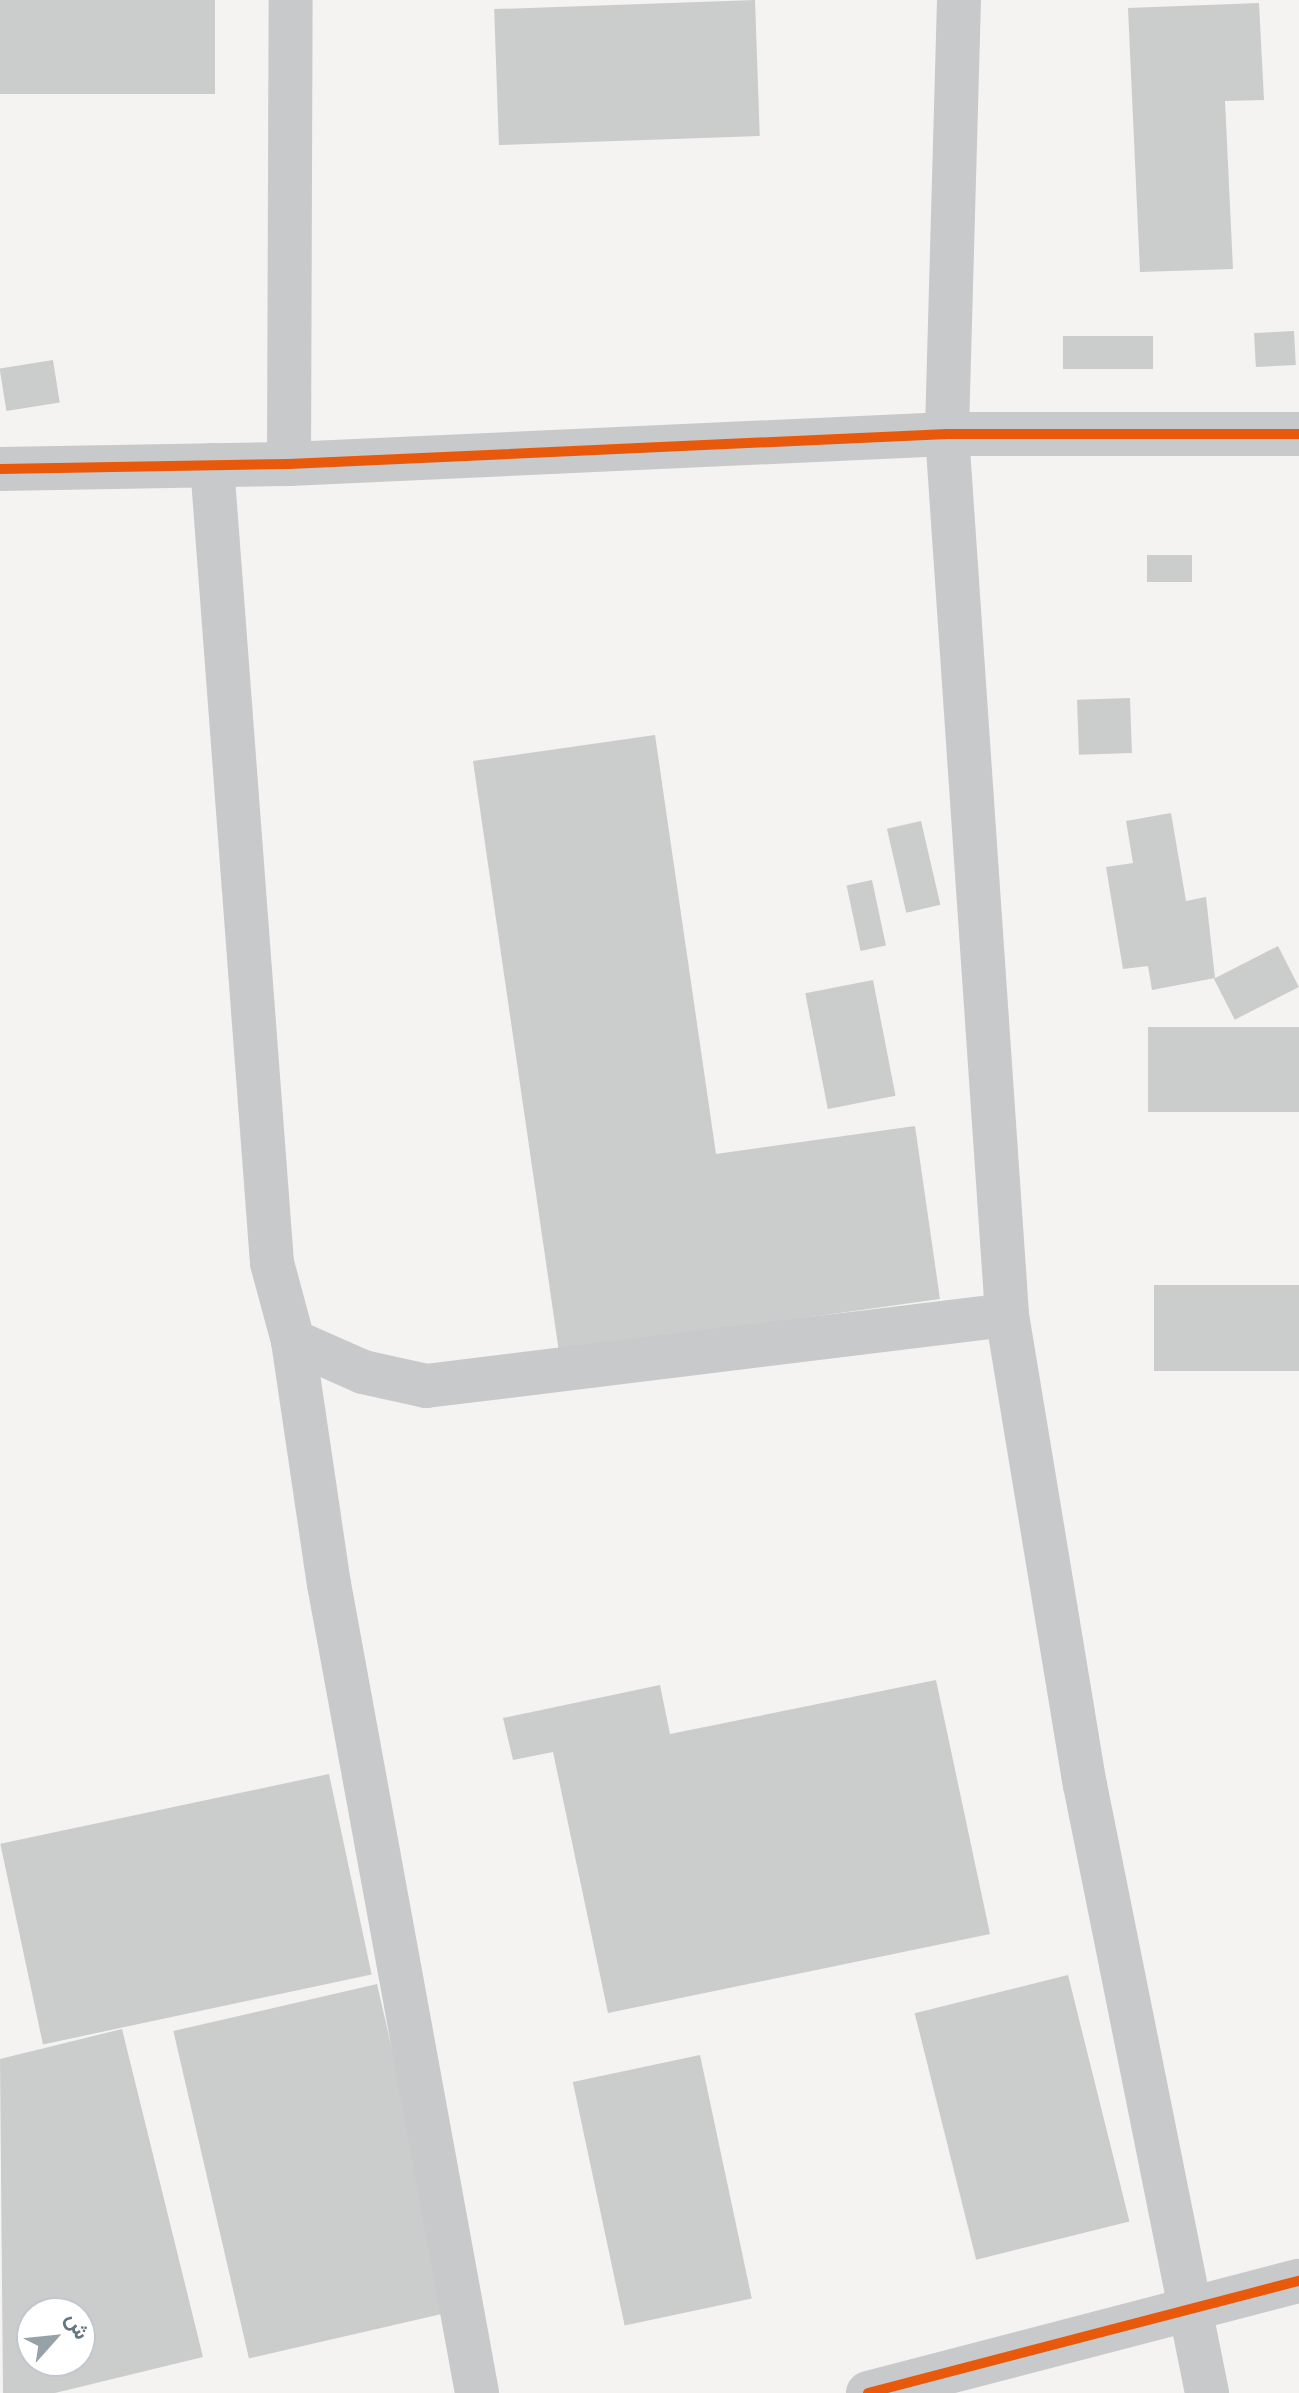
<!DOCTYPE html>
<html>
<head>
<meta charset="utf-8">
<style>
  body { margin:0 }
  #map { position:relative; width:1299px; height:2393px; overflow:hidden; background:#f4f3f1; font-family:Overpass,Vazirmatn,sans-serif }
  div>[style] { position:absolute }
  .building>* { inset:0; background:#cbcccc; transform-origin:0 0 }
  .minor>* { height:44px; margin:-22px; padding:0 22px; transform-origin:22px; border-radius:22px; background:#c8c9ca }
  .cycleway>* { height:10px; margin:-5px; padding:0 5px; transform-origin:5px; border-radius:5px; background:#e8590c }
  span { translate:-50% -50%; white-space:nowrap; text-align:center; line-height:1.15; -webkit-text-stroke:8px #fff; paint-order:stroke }
  .north { position:absolute; left:16px; top:2297px; width:80px; height:80px; box-sizing:border-box; background:#fff; border:2px solid #c1c8cd; border-radius:50%; rotate:63deg; font-size:22px; font-weight:700; line-height:32px; text-align:center; color:#647681 }
  .north::after { content:''; display:block; margin:auto; width:28px; height:36px; background:#96a2a8; clip-path:polygon(50% 0,100% 100%,50% 72%,0 100%) }
</style>
</head>
<body>
<div id="map">
  <div class="building">
    <i style="left:0;top:0;width:215px;height:94px"></i>
    <i style="left:755px;top:0;width:136px;height:261px;rotate:88deg"></i>
    <i style="clip-path:polygon(1259px 3px,1264px 100px,1225px 101px,1233px 269px,1140px 272px,1128px 8px)"></i>
    <i style="left:1294px;top:331px;width:34px;height:40px;rotate:87deg"></i>
    <i style="left:1063px;top:336px;width:90px;height:33px"></i>
    <i style="left:53px;top:360px;width:43px;height:54px;rotate:81deg"></i>
    <i style="left:1192px;top:555px;width:27px;height:45px;rotate:90deg"></i>
    <i style="left:1130px;top:698px;width:55px;height:53px;rotate:88deg"></i>
    <i style="clip-path:polygon(655px 735px,716px 1154px,915px 1126px,940px 1299px,559px 1352px,473px 761px)"></i>
    <i style="clip-path:polygon(1171px 813px,1186px 901px,1206px 897px,1215px 978px,1152px 990px,1148px 966px,1123px 969px,1106px 867px,1133px 863px,1126px 821px)"></i>
    <i style="left:921px;top:821px;width:86px;height:35px;rotate:77deg"></i>
    <i style="left:872px;top:880px;width:67px;height:26px;rotate:78deg"></i>
    <i style="left:1278px;top:946px;width:46px;height:72px;rotate:63deg"></i>
    <i style="left:873px;top:980px;width:118px;height:69px;rotate:79deg"></i>
    <i style="left:1299px;top:1027px;width:85px;height:151px;rotate:90deg"></i>
    <i style="left:1299px;top:1285px;width:86px;height:145px;rotate:90deg"></i>
    <i style="clip-path:polygon(936px 1680px,990px 1934px,608px 2013px,553px 1752px,513px 1760px,503px 1718px,660px 1685px,670px 1734px)"></i>
    <i style="left:329px;top:1774px;width:205px;height:336px;rotate:78deg"></i>
    <i style="left:1068px;top:1975px;width:254px;height:158px;rotate:76deg"></i>
    <i style="left:377px;top:1984px;width:336px;height:209px;rotate:77deg"></i>
    <i style="clip-path:polygon(evenodd,122px 2029px,203px 2357px,55px 2393px,3px 2393px,0 2059px,122px 2029px,32px 2313px,80px 2313px,80px 2361px,32px 2361px,32px 2313px)"></i>
    <i style="left:700px;top:2055px;width:249px;height:130px;rotate:78deg"></i>
  </div>
  <div class="minor">
    <i style="left:959px;top:0;width:434px;rotate:91.6deg"></i>
    <i style="left:947px;top:434px;width:883px;rotate:86.1deg"></i>
    <i style="left:1007px;top:1315px;width:476px;rotate:80.6deg"></i>
    <i style="left:1085px;top:1785px;width:620px;rotate:78.65deg"></i>
    <i style="left:289px;top:464px;width:464px;rotate:-89.8deg"></i>
    <i style="left:212px;top:465px;width:800px;rotate:85.7deg"></i>
    <i style="left:272px;top:1263px;width:81px;rotate:74.9deg"></i>
    <i style="left:293px;top:1341px;width:246px;rotate:81.6deg"></i>
    <i style="left:329px;top:1584px;width:822px;rotate:79.63deg"></i>
    <i style="left:0;top:469px;width:289px;rotate:-1deg"></i>
    <i style="left:289px;top:464px;width:659px;rotate:-2.61deg"></i>
    <i style="left:947px;top:434px;width:352px"></i>
    <i style="left:293px;top:1341px;width:77px;rotate:23.9deg"></i>
    <i style="left:363px;top:1372px;width:65px;rotate:12.5deg"></i>
    <i style="left:426px;top:1386px;width:585px;rotate:-6.97deg"></i>
    <i style="left:868px;top:2393px;width:445px;rotate:-14.6deg"></i>
  </div>
  <div class="cycleway">
    <i style="left:0;top:469px;width:289px;rotate:-1deg"></i>
    <i style="left:289px;top:464px;width:659px;rotate:-2.61deg"></i>
    <i style="left:947px;top:434px;width:352px"></i>
    <i style="left:868px;top:2393px;width:445px;rotate:-14.6deg"></i>
  </div>
  <div class="north">ش</div>
</div>
</body>
</html>
